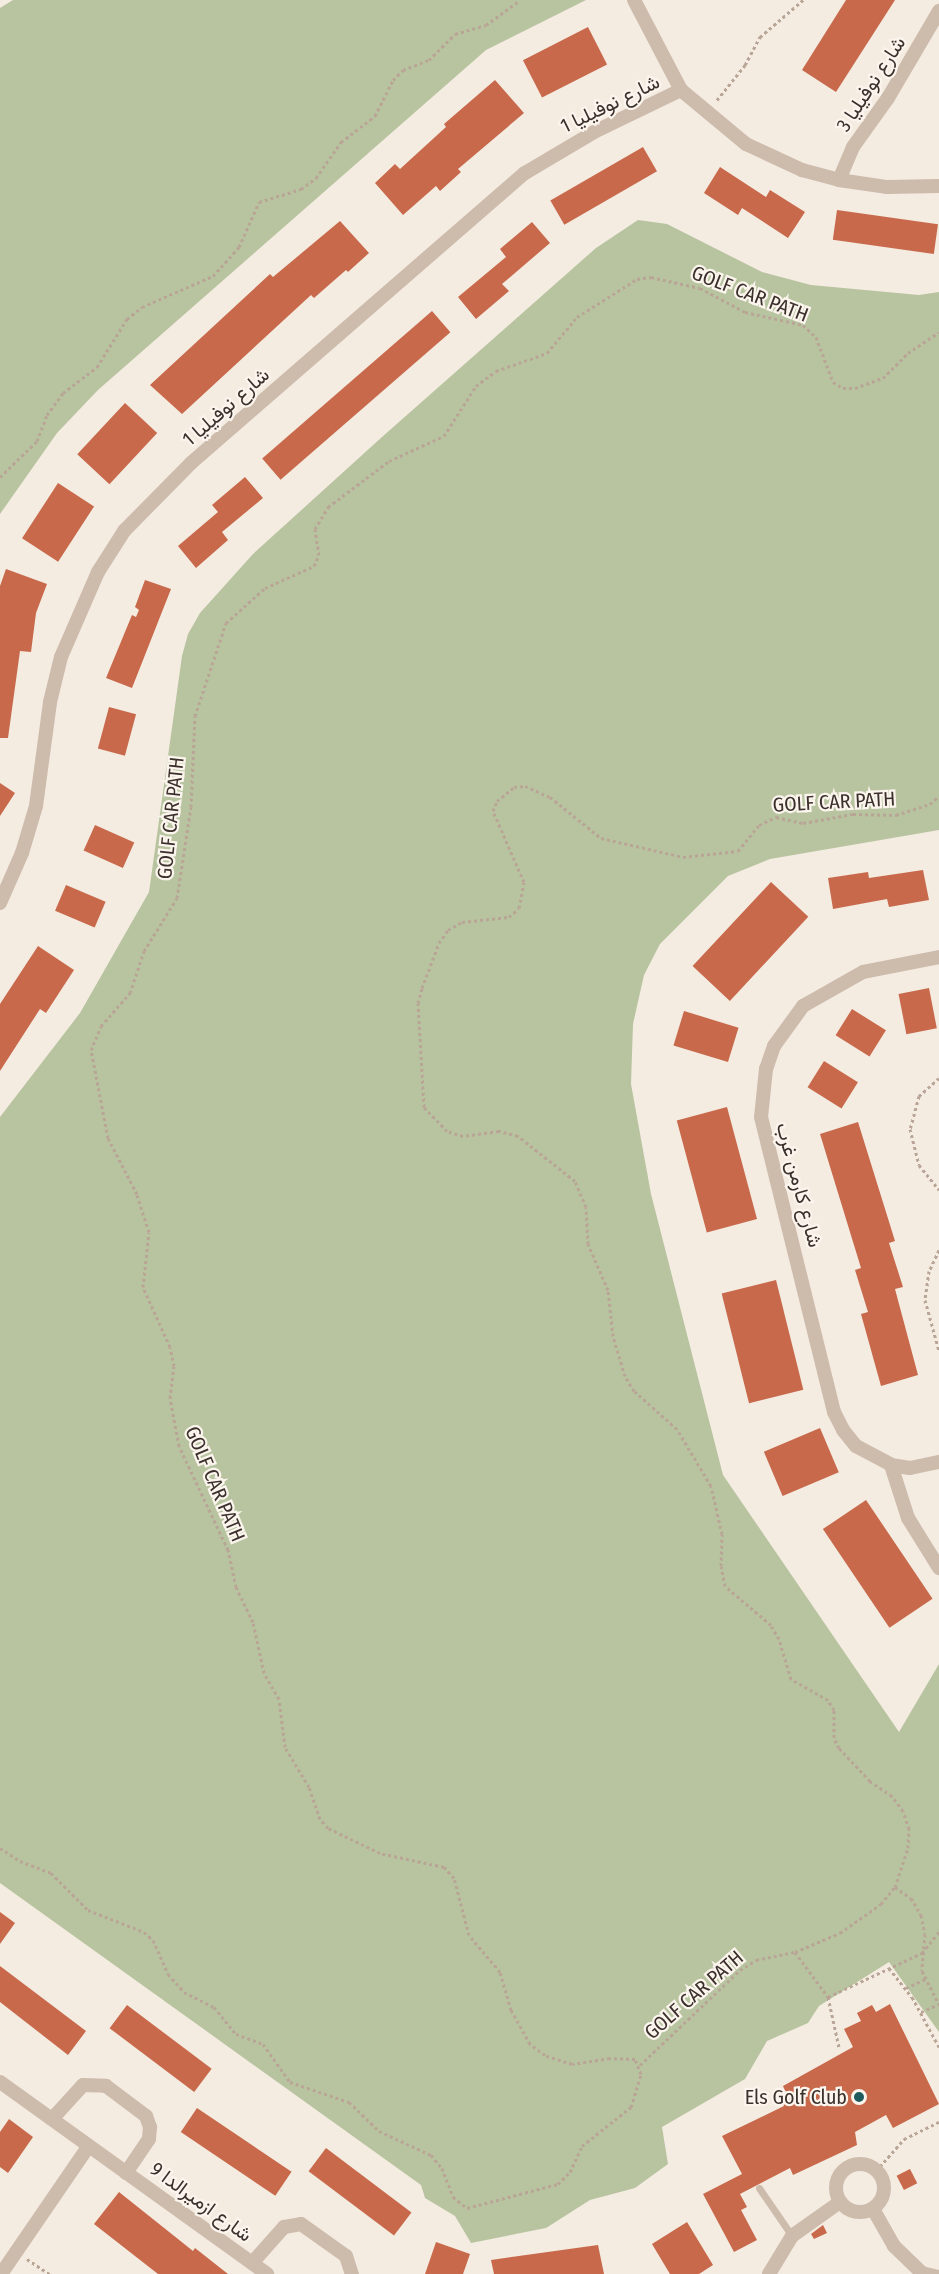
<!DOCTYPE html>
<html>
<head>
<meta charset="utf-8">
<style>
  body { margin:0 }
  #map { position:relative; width:939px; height:2274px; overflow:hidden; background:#f4ebe1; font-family:"Fira Sans Condensed",Vazirmatn,sans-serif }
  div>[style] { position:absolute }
  .green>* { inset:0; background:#b8c4a0 }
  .building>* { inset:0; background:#c8694b; transform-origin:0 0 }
  .path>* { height:3px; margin-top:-1.5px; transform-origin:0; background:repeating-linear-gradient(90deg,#b9a596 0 3px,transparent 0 6px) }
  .lane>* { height:7px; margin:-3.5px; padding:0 3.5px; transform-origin:3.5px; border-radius:3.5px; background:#cdbbac }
  .street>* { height:14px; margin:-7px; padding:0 7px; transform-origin:7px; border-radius:7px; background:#cdbbac }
  .street>.ring { margin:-7px; padding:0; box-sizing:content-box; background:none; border:14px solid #cdbbac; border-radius:50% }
  .dots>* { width:16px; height:16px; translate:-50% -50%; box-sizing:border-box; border:3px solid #fbf5ee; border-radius:50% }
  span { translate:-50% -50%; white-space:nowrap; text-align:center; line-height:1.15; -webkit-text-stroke:4.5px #fbf5ee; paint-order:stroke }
  .street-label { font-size:20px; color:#3b302b }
  .poi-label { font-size:20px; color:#3b302b }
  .right { translate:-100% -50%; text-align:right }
</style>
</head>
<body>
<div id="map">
  <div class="green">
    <i style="clip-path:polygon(13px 0,586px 0,486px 50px,98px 390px,57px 433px,0 514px,0 8px)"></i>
    <i style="clip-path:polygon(638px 220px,667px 224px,762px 272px,811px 285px,919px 295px,939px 292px,939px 830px,770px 859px,728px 876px,660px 944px,644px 975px,633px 1024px,631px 1084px,651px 1194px,723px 1475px,899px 1732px,939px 1664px,939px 2032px,889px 1962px,819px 2006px,808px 2023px,767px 2041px,745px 2079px,662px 2127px,668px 2164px,635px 2188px,590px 2200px,546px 2228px,471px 2243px,455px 2216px,425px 2198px,421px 2185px,0 1883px,0 1117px,80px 1013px,149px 892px,182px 656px,188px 634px,200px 613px,253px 554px,382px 437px,596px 248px)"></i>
  </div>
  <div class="building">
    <i style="clip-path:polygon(846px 0,895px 0,836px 92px,802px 70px)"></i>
    <i style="left:588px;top:27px;width:42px;height:73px;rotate:63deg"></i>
    <i style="clip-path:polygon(495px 80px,524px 113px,458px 169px,461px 172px,440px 191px,436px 186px,403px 215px,375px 183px,395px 164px,400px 169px,446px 127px,444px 124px)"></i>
    <i style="left:643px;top:147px;width:28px;height:107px;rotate:60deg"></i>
    <i style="clip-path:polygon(720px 167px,766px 197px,770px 190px,805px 212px,788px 238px,742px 208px,738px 215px,704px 193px)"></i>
    <i style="left:837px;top:210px;width:102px;height:30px;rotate:8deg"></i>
    <i style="clip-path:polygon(340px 221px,369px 253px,348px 272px,346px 270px,314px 298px,311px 295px,182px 414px,150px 385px,270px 274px,273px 277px)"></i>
    <i style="clip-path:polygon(532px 222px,550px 243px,502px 284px,509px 291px,476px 319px,458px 297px,506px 257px,500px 249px)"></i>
    <i style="left:432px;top:311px;width:28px;height:225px;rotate:49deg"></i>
    <i style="left:125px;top:403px;width:44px;height:70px;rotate:43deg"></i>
    <i style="clip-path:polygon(245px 477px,263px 498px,222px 532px,228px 540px,196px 568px,178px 546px,218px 512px,212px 505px)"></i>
    <i style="left:58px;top:483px;width:43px;height:66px;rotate:33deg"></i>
    <i style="clip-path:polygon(6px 569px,47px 584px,36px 613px,31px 652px,20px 651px,8px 738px,0 738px,0 586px)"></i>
    <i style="clip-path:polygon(145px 580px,171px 589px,132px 688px,106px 678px,132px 615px,136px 617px,139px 610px,135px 607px)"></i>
    <i style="left:109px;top:707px;width:28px;height:43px;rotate:15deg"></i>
    <i style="clip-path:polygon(0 783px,15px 793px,0 816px)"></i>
    <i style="left:95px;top:825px;width:43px;height:28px;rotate:24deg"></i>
    <i style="clip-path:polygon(923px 870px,929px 900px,889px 907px,887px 899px,833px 909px,828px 878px,868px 872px,869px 878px)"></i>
    <i style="left:771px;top:882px;width:51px;height:115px;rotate:43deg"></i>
    <i style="left:66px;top:885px;width:43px;height:28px;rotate:23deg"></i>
    <i style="clip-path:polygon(38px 946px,74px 970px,46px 1013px,40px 1009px,0 1071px,0 1004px)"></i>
    <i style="left:929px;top:988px;width:41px;height:31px;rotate:79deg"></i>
    <i style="left:852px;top:1009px;width:40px;height:31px;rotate:32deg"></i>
    <i style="left:684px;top:1011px;width:57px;height:36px;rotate:17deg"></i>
    <i style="left:824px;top:1061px;width:40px;height:31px;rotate:32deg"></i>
    <i style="left:727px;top:1107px;width:116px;height:52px;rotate:75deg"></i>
    <i style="clip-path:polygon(858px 1122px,895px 1241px,889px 1243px,903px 1287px,895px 1289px,918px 1375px,881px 1386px,861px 1314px,868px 1312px,855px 1270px,861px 1268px,820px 1134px)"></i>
    <i style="left:776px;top:1280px;width:113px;height:56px;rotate:76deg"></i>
    <i style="left:820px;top:1428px;width:48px;height:61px;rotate:67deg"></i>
    <i style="left:866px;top:1500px;width:119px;height:52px;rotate:56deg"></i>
    <i style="clip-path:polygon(0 1912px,15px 1923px,0 1944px)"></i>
    <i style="clip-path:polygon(0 1966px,86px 2031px,68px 2055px,0 2002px)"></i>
    <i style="clip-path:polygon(890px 2004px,939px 2104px,893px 2128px,886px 2115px,855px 2132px,857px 2145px,793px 2175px,790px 2168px,740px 2194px,747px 2207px,741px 2210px,757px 2240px,734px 2252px,703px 2194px,742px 2174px,722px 2136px,784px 2106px,780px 2097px,786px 2093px,783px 2086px,853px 2047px,844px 2029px,861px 2021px,857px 2013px,872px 2005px,876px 2012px)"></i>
    <i style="left:127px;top:2005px;width:106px;height:29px;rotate:37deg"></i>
    <i style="left:197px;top:2108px;width:114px;height:29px;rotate:34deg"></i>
    <i style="clip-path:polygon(9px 2119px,33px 2137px,8px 2173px,0 2167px,0 2132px)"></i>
    <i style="left:326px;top:2148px;width:107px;height:29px;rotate:37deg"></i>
    <i style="left:910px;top:2169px;width:16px;height:15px;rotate:63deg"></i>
    <i style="clip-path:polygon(119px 2192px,193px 2251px,195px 2248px,228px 2274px,158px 2274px,94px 2224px)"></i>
    <i style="clip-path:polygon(687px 2222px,713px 2265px,699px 2274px,670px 2274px,652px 2244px)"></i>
    <i style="clip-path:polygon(823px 2225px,827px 2233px,814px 2239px,811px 2234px)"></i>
    <i style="clip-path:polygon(436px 2242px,470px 2254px,463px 2274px,425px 2274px)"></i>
    <i style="clip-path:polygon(598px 2245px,604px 2274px,494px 2274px,491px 2260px)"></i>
  </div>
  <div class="path">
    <i style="left:717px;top:100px;width:45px;rotate:-51.3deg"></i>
    <i style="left:745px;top:65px;width:32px;rotate:-62deg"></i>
    <i style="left:760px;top:37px;width:57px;rotate:-40.7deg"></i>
    <i style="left:0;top:477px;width:52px;rotate:-44.2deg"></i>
    <i style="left:37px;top:441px;width:28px;rotate:-69deg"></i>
    <i style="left:47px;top:415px;width:27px;rotate:-54deg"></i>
    <i style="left:63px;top:393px;width:43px;rotate:-37.4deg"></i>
    <i style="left:97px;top:367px;width:57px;rotate:-58deg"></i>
    <i style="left:127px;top:319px;width:19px;rotate:-39deg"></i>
    <i style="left:142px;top:307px;width:77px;rotate:-23.6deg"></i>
    <i style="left:213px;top:276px;width:39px;rotate:-48deg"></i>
    <i style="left:239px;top:247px;width:49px;rotate:-66deg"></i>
    <i style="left:259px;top:202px;width:44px;rotate:-17.2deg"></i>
    <i style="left:301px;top:189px;width:19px;rotate:-36deg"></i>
    <i style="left:316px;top:178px;width:44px;rotate:-55.2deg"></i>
    <i style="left:341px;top:142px;width:43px;rotate:-37.4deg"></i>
    <i style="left:375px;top:116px;width:40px;rotate:-63.4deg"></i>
    <i style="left:393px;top:80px;width:14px;rotate:-45deg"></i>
    <i style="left:403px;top:70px;width:28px;rotate:-21deg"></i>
    <i style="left:429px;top:60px;width:37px;rotate:-45deg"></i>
    <i style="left:455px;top:34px;width:32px;rotate:-16deg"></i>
    <i style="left:486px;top:25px;width:42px;rotate:-36.3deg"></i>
    <i style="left:939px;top:1078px;width:27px;rotate:138deg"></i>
    <i style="left:919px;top:1096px;width:34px;rotate:105deg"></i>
    <i style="left:910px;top:1129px;width:37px;rotate:76deg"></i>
    <i style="left:919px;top:1165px;width:32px;rotate:51deg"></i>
    <i style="left:939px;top:1250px;width:23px;rotate:115deg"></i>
    <i style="left:929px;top:1271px;width:29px;rotate:98deg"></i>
    <i style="left:925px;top:1300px;width:53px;rotate:74.6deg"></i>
    <i style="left:0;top:1848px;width:24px;rotate:33deg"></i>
    <i style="left:20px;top:1861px;width:33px;rotate:21deg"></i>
    <i style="left:51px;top:1873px;width:52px;rotate:45deg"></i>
    <i style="left:88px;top:1910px;width:60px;rotate:21.4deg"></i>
    <i style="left:144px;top:1932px;width:12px;rotate:42deg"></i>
    <i style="left:153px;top:1940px;width:37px;rotate:66deg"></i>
    <i style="left:168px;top:1974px;width:24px;rotate:48deg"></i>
    <i style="left:184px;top:1992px;width:34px;rotate:27deg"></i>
    <i style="left:214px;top:2007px;width:35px;rotate:51deg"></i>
    <i style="left:236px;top:2034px;width:29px;rotate:20deg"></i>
    <i style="left:263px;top:2044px;width:47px;rotate:54.6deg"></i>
    <i style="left:290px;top:2082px;width:62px;rotate:18.7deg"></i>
    <i style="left:349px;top:2102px;width:42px;rotate:44deg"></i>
    <i style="left:379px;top:2131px;width:57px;rotate:24.8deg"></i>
    <i style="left:431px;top:2155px;width:17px;rotate:50deg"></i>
    <i style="left:442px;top:2168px;width:31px;rotate:69deg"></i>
    <i style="left:453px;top:2197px;width:18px;rotate:38deg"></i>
    <i style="left:467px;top:2208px;width:94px;rotate:-14.8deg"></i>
    <i style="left:558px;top:2184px;width:17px;rotate:-45deg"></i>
    <i style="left:570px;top:2172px;width:29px;rotate:-65deg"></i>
    <i style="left:582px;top:2146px;width:63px;rotate:-38.5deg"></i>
    <i style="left:631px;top:2107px;width:34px;rotate:-73deg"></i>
    <i style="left:641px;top:2074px;width:16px;rotate:-112deg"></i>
    <i style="left:635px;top:2059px;width:25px;rotate:-178deg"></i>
    <i style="left:610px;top:2058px;width:38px;rotate:171deg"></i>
    <i style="left:572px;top:2064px;width:28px;rotate:-162deg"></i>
    <i style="left:545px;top:2055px;width:19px;rotate:-144deg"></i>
    <i style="left:530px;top:2044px;width:39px;rotate:-119deg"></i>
    <i style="left:511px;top:2010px;width:40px;rotate:-106deg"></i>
    <i style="left:500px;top:1972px;width:48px;rotate:-130deg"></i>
    <i style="left:469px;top:1935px;width:59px;rotate:-104.7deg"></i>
    <i style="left:454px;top:1878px;width:15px;rotate:-132deg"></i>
    <i style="left:444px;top:1867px;width:66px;rotate:-167.7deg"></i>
    <i style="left:380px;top:1853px;width:58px;rotate:-154.3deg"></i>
    <i style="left:328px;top:1828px;width:12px;rotate:-132deg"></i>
    <i style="left:320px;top:1819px;width:34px;rotate:-109deg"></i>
    <i style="left:309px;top:1787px;width:47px;rotate:-121deg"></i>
    <i style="left:285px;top:1747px;width:48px;rotate:-97.1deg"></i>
    <i style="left:279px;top:1699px;width:30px;rotate:-120deg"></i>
    <i style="left:264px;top:1673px;width:52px;rotate:-102.2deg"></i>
    <i style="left:253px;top:1622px;width:39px;rotate:-116deg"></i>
    <i style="left:236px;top:1587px;width:38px;rotate:-102deg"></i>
    <i style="left:228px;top:1550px;width:115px;rotate:-115.2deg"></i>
    <i style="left:179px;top:1446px;width:49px;rotate:-100.6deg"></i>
    <i style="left:170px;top:1398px;width:32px;rotate:-83deg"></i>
    <i style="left:174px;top:1366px;width:19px;rotate:-102deg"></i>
    <i style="left:170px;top:1347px;width:66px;rotate:-114.2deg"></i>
    <i style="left:143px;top:1287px;width:55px;rotate:-83.8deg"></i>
    <i style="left:149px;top:1232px;width:40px;rotate:-108deg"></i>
    <i style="left:137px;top:1194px;width:63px;rotate:-117.4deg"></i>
    <i style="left:108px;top:1138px;width:90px;rotate:-100.9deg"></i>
    <i style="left:91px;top:1050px;width:26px;rotate:-67deg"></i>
    <i style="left:101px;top:1026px;width:44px;rotate:-48.7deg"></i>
    <i style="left:130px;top:993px;width:44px;rotate:-71.6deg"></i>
    <i style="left:144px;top:951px;width:62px;rotate:-58.1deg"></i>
    <i style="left:177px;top:898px;width:92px;rotate:-81.3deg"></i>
    <i style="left:191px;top:807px;width:91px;rotate:-87.5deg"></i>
    <i style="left:195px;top:716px;width:98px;rotate:-71.6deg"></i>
    <i style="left:226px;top:623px;width:52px;rotate:-41.9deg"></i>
    <i style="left:265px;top:588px;width:54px;rotate:-24.2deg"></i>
    <i style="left:314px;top:566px;width:12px;rotate:-66deg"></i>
    <i style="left:319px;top:555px;width:26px;rotate:-99deg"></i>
    <i style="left:315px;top:529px;width:26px;rotate:-59deg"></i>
    <i style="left:328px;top:507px;width:76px;rotate:-37deg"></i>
    <i style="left:389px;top:461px;width:60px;rotate:-24.4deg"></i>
    <i style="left:444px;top:436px;width:59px;rotate:-57.4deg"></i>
    <i style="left:476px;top:386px;width:25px;rotate:-37deg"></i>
    <i style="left:496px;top:371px;width:54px;rotate:-19.4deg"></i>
    <i style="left:547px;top:353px;width:47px;rotate:-50.2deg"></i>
    <i style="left:577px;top:317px;width:71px;rotate:-32.3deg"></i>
    <i style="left:637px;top:279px;width:14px;rotate:-8deg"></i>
    <i style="left:651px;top:277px;width:50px;rotate:12.7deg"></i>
    <i style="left:700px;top:288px;width:51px;rotate:28.1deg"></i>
    <i style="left:745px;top:312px;width:59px;rotate:12.6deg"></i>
    <i style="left:803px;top:325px;width:18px;rotate:43deg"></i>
    <i style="left:816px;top:337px;width:48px;rotate:69.3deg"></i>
    <i style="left:833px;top:382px;width:12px;rotate:31deg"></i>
    <i style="left:843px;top:388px;width:12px"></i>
    <i style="left:855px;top:388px;width:30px;rotate:-20deg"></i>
    <i style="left:883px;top:378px;width:35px;rotate:-45deg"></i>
    <i style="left:908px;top:353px;width:37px;rotate:-34deg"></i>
    <i style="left:895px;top:1887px;width:19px;rotate:35deg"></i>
    <i style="left:911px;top:1898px;width:20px;rotate:60deg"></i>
    <i style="left:921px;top:1915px;width:19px;rotate:78deg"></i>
    <i style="left:925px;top:1934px;width:37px;rotate:95deg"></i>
    <i style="left:922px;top:1971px;width:37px;rotate:63deg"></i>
    <i style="left:795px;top:1952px;width:56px;rotate:53.7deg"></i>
    <i style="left:828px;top:1997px;width:51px;rotate:77.6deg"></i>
    <i style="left:889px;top:1968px;width:37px;rotate:52deg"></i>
    <i style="left:912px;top:1997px;width:57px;rotate:61.6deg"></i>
    <i style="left:906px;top:1988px;width:21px;rotate:-25deg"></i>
    <i style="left:828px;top:1997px;width:104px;rotate:-25.1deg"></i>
    <i style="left:922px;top:1953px;width:27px;rotate:-51deg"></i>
    <i style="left:921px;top:2012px;width:20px;rotate:-24deg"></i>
    <i style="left:640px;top:2065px;width:138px;rotate:-43.5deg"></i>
    <i style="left:740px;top:1970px;width:19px;rotate:-32deg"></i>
    <i style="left:756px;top:1960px;width:40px;rotate:-12deg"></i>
    <i style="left:795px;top:1952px;width:49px;rotate:-22.9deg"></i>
    <i style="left:840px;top:1933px;width:50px;rotate:-35.3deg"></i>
    <i style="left:881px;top:1904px;width:22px;rotate:-51deg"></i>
    <i style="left:895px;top:1887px;width:41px;rotate:-71.6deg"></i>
    <i style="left:908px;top:1848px;width:19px;rotate:-87deg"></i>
    <i style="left:909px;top:1829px;width:19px;rotate:-108deg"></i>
    <i style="left:903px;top:1811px;width:19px;rotate:-126deg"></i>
    <i style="left:892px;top:1796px;width:27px;rotate:-146deg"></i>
    <i style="left:870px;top:1781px;width:45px;rotate:-133.2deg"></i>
    <i style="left:839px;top:1748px;width:11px;rotate:-117deg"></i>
    <i style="left:834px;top:1738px;width:28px;rotate:-90deg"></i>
    <i style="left:834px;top:1710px;width:12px;rotate:-121deg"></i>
    <i style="left:828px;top:1700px;width:43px;rotate:-150.4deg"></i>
    <i style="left:791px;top:1679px;width:42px;rotate:-106.7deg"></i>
    <i style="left:779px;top:1639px;width:16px;rotate:-120deg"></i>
    <i style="left:771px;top:1625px;width:60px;rotate:-139.7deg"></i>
    <i style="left:725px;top:1586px;width:20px;rotate:-101deg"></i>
    <i style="left:721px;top:1566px;width:32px;rotate:-88deg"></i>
    <i style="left:722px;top:1534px;width:49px;rotate:-102.9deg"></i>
    <i style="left:711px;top:1486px;width:66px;rotate:-120.8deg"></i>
    <i style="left:677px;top:1429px;width:57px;rotate:-138.5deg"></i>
    <i style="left:634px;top:1391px;width:17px;rotate:-121deg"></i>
    <i style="left:625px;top:1376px;width:42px;rotate:-106.7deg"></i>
    <i style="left:613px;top:1336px;width:46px;rotate:-96.2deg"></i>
    <i style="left:608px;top:1290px;width:50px;rotate:-113.5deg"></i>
    <i style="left:588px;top:1244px;width:37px;rotate:-93deg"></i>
    <i style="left:586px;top:1207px;width:28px;rotate:-113deg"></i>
    <i style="left:575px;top:1181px;width:73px;rotate:-141.7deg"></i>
    <i style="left:518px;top:1136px;width:20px;rotate:-165deg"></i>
    <i style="left:499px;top:1131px;width:36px;rotate:172deg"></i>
    <i style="left:463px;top:1136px;width:17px;rotate:-163deg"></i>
    <i style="left:447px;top:1131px;width:33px;rotate:-134deg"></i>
    <i style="left:424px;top:1107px;width:104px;rotate:-93.3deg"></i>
    <i style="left:418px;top:1003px;width:16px;rotate:-75deg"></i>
    <i style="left:422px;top:988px;width:48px;rotate:-69.3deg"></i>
    <i style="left:439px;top:943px;width:16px;rotate:-55deg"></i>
    <i style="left:448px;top:930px;width:16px;rotate:-30deg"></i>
    <i style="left:462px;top:922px;width:47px;rotate:-6.1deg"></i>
    <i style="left:509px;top:917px;width:13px;rotate:-42deg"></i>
    <i style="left:519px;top:908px;width:26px;rotate:-79deg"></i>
    <i style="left:524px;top:882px;width:77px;rotate:-113.6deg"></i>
    <i style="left:493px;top:811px;width:11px;rotate:-68deg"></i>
    <i style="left:497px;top:801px;width:22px;rotate:-39deg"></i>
    <i style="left:514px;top:787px;width:11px;rotate:-5deg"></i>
    <i style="left:525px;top:786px;width:27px;rotate:24deg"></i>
    <i style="left:550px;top:797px;width:65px;rotate:38.8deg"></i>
    <i style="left:601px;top:838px;width:84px;rotate:13deg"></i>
    <i style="left:683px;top:857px;width:55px;rotate:-6.2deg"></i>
    <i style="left:738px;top:851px;width:33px;rotate:-51deg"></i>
    <i style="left:759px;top:825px;width:19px;rotate:-25deg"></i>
    <i style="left:776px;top:817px;width:28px;rotate:13deg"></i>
    <i style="left:803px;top:823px;width:51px;rotate:-10.2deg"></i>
    <i style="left:853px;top:814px;width:43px;rotate:1.3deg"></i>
    <i style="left:896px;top:815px;width:36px;rotate:-18deg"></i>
    <i style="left:930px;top:804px;width:12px;rotate:-42deg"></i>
    <i style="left:876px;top:2171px;width:43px;rotate:-48.8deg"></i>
    <i style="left:904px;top:2139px;width:39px;rotate:-26deg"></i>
    <i style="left:27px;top:2259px;width:27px;rotate:34deg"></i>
  </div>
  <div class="lane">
    <i style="left:759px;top:2188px;width:58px;rotate:55.5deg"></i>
    <i style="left:921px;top:2269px;width:18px;rotate:13deg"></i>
  </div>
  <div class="street">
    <i style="left:634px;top:0;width:102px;rotate:62.4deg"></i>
    <i style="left:681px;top:90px;width:85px;rotate:39.7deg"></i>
    <i style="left:746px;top:144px;width:62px;rotate:24.9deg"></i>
    <i style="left:802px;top:170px;width:38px;rotate:15deg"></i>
    <i style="left:839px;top:180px;width:49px;rotate:8.3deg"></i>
    <i style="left:887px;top:187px;width:52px;rotate:-1.1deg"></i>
    <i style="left:839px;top:180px;width:36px;rotate:-67deg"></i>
    <i style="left:853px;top:147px;width:60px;rotate:-54.5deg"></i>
    <i style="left:888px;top:98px;width:101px;rotate:-59.6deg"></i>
    <i style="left:0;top:903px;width:55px;rotate:-66.3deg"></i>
    <i style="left:22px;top:853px;width:49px;rotate:-73.4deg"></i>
    <i style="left:36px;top:806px;width:105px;rotate:-82.3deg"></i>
    <i style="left:50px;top:702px;width:46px;rotate:-76.3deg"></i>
    <i style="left:61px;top:657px;width:93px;rotate:-66.5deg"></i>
    <i style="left:98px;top:572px;width:49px;rotate:-57.6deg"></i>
    <i style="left:124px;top:531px;width:95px;rotate:-45.4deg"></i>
    <i style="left:191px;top:463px;width:442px;rotate:-41deg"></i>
    <i style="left:525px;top:173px;width:80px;rotate:-30.7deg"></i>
    <i style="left:594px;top:132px;width:97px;rotate:-25.8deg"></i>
    <i style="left:939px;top:957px;width:77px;rotate:168.8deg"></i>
    <i style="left:863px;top:972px;width:69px;rotate:150.5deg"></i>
    <i style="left:803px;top:1006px;width:49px;rotate:125.9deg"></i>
    <i style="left:774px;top:1046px;width:24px;rotate:109deg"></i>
    <i style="left:766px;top:1069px;width:48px;rotate:95.9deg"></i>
    <i style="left:761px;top:1117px;width:304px;rotate:76.1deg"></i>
    <i style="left:834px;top:1412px;width:20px;rotate:63deg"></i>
    <i style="left:843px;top:1430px;width:21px;rotate:51deg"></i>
    <i style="left:856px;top:1446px;width:40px;rotate:28deg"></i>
    <i style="left:891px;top:1465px;width:19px;rotate:9deg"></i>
    <i style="left:910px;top:1468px;width:30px;rotate:-12deg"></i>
    <i style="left:891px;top:1465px;width:56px;rotate:72.2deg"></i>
    <i style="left:908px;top:1518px;width:59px;rotate:58.2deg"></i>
    <i style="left:0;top:2082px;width:329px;rotate:35.7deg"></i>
    <i style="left:52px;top:2119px;width:46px;rotate:-47.6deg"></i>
    <i style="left:83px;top:2085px;width:23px;rotate:2deg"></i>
    <i style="left:106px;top:2086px;width:50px;rotate:36.9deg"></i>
    <i style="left:146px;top:2116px;width:12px;rotate:70deg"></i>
    <i style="left:150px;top:2127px;width:12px;rotate:95deg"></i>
    <i style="left:149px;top:2139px;width:41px;rotate:124.1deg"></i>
    <i class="ring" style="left:836px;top:2164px;width:34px;height:34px"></i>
    <i style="left:873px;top:2209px;width:43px;rotate:60.4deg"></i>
    <i style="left:894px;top:2246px;width:40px;rotate:44deg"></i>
    <i style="left:252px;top:2263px;width:48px;rotate:-48.4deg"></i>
    <i style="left:284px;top:2227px;width:17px;rotate:-10deg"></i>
    <i style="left:301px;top:2224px;width:55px;rotate:35.4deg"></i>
    <i style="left:346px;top:2256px;width:19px;rotate:72deg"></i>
    <i style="left:1px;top:2274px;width:154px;rotate:-55.6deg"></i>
    <i style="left:769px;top:2274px;width:44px;rotate:-58.8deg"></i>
    <i style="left:792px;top:2236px;width:59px;rotate:-35.3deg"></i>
  </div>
  <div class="dots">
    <i style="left:859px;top:2097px;background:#1f5a5e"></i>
  </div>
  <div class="street-label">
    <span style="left:871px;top:84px;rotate:-57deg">شارع نوفيليا 3</span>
    <span style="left:610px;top:104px;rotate:-26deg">شارع نوفيليا 1</span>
    <span style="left:750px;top:294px;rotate:21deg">GOLF CAR PATH</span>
    <span style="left:226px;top:407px;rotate:-41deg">شارع نوفيليا 1</span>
    <span style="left:834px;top:802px;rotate:-3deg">GOLF CAR PATH</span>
    <span style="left:171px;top:818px;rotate:-84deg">GOLF CAR PATH</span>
    <span style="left:799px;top:1185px;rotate:75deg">شارع كارمن غرب</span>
    <span style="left:215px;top:1484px;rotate:67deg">GOLF CAR PATH</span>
    <span style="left:694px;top:1995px;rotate:-41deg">GOLF CAR PATH</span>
    <span style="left:201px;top:2202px;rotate:36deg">شارع ازميرالدا 9</span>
  </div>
  <div class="poi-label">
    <span class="right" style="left:847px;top:2097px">Els Golf Club</span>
  </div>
</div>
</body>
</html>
